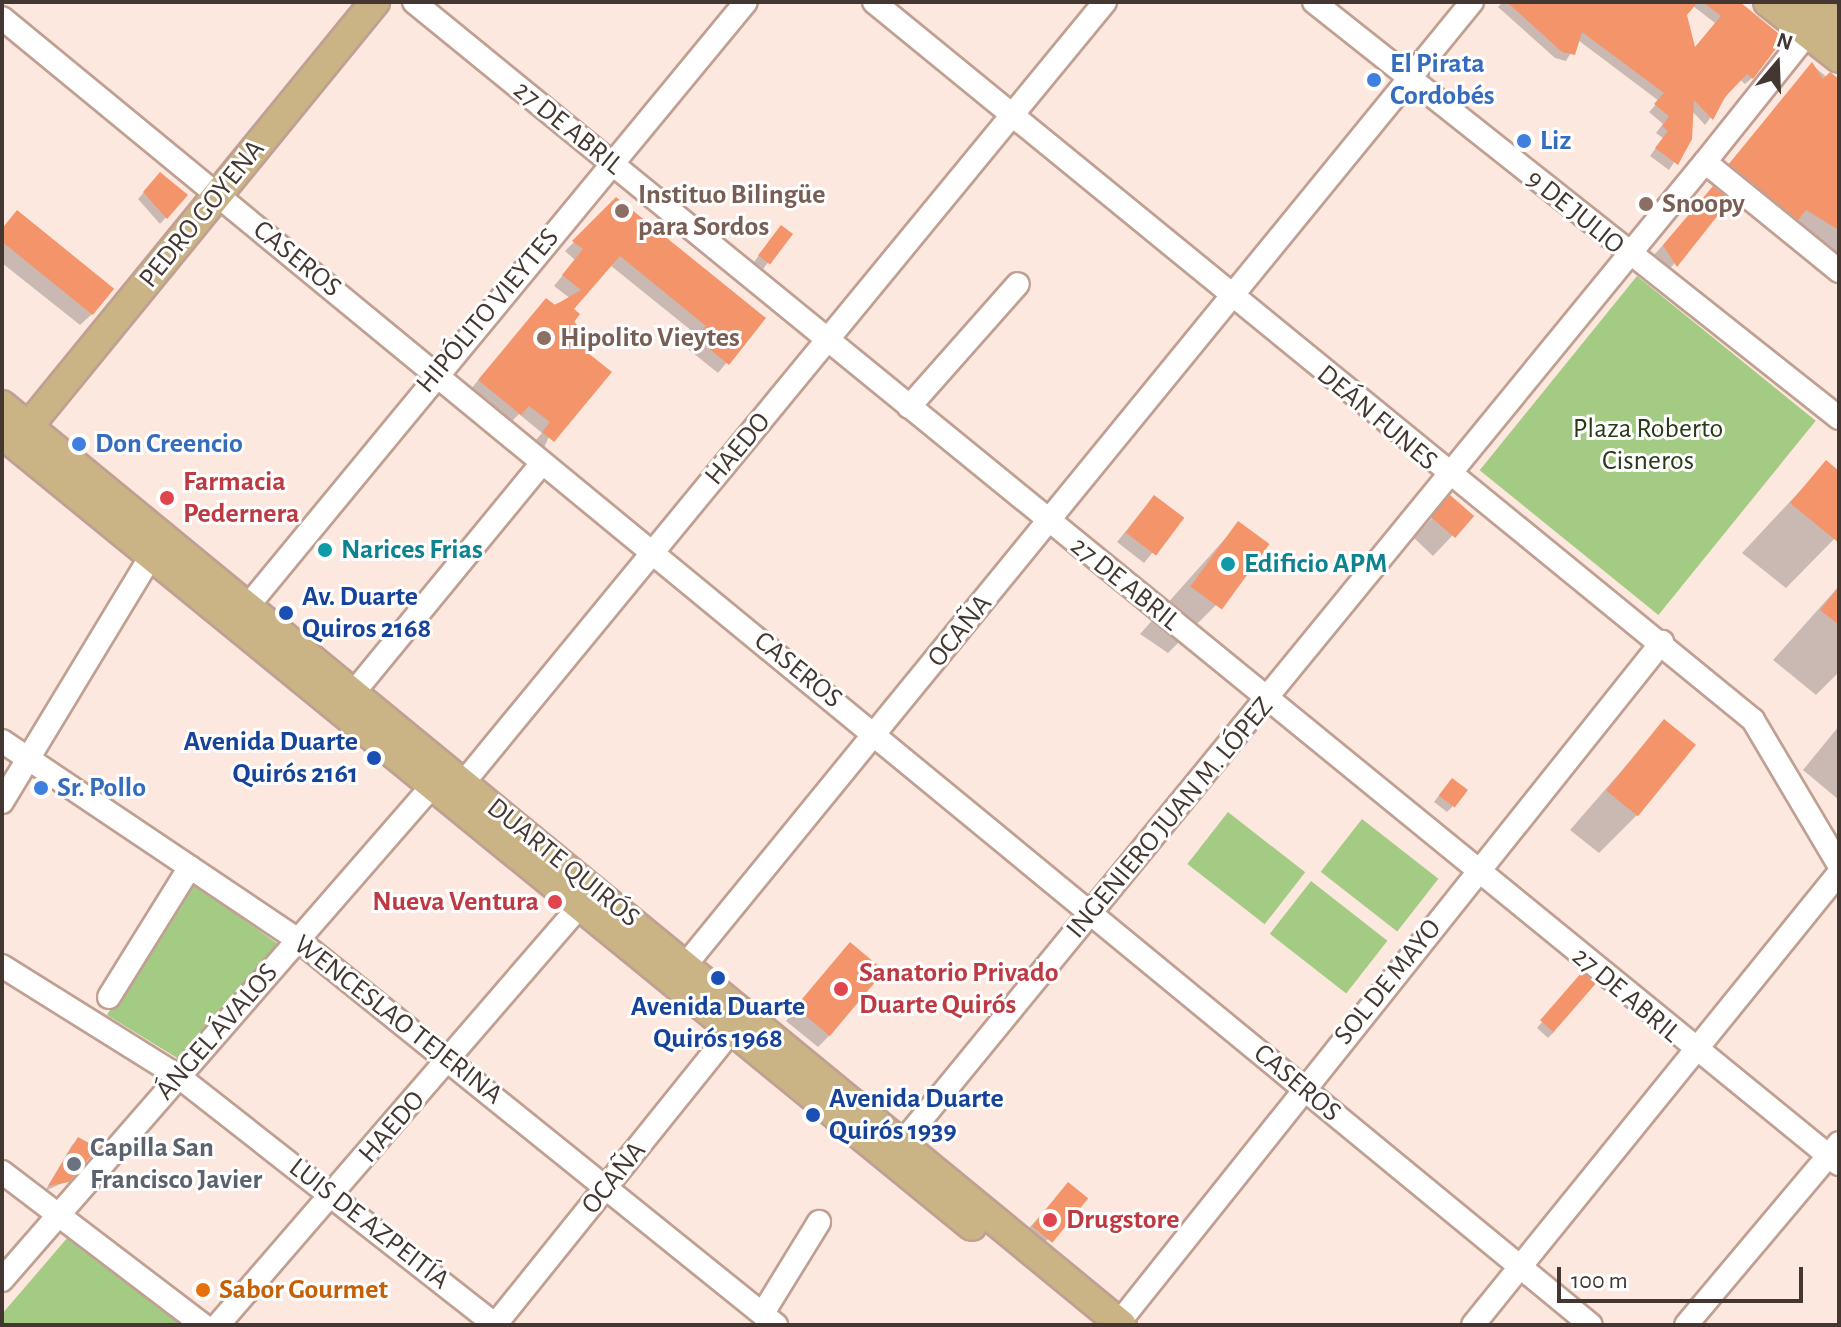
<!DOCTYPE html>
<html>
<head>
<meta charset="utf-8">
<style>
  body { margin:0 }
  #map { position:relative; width:1841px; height:1327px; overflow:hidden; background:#fde8df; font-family:"Alegreya Sans",sans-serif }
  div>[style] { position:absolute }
  .green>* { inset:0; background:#a4cb84; transform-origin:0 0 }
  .shadow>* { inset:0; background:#0003 }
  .building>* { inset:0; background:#f4946a; transform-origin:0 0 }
  .roads { filter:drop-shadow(2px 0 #c0a092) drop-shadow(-2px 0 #c0a092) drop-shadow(0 2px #c0a092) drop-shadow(0 -2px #c0a092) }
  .minor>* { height:22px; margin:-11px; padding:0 11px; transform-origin:11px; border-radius:11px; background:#fff }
  .major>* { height:28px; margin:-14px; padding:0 14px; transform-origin:14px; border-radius:14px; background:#cab385 }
  .dots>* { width:22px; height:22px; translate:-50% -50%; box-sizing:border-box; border:4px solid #fff; border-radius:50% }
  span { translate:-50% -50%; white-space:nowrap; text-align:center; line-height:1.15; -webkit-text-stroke:6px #fff; paint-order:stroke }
  .shop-label { font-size:28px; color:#366cbe; font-weight:700 }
  .left { translate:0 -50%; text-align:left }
  .street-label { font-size:28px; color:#443731 }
  .education-label { font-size:28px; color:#785e54; font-weight:700 }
  .park-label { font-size:28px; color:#273a15 }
  .health-label { font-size:28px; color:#be3a42; font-weight:700 }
  .right { translate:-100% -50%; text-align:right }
  .culture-label { font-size:28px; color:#0d838f; font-weight:700 }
  .transit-label { font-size:28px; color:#164399; font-weight:700 }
  .worship-label { font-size:28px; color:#5b616d; font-weight:700 }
  .food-label { font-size:28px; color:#c56008; font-weight:700 }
  .frame { position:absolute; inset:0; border:4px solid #443731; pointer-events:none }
  .north { position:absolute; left:1737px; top:24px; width:80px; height:80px; -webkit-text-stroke:6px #fff; paint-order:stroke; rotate:19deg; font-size:22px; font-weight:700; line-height:32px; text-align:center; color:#443731 }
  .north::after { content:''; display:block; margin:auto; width:28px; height:36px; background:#443731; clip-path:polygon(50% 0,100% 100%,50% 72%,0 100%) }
  .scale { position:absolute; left:1557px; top:1267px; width:246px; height:36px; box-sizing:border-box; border:4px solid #443731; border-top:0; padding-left:10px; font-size:24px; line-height:28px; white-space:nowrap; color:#443731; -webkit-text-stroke:6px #fff; paint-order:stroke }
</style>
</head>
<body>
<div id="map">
  <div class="green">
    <i style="left:1637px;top:276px;width:230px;height:250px;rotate:39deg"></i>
    <i style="left:1228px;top:812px;width:98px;height:66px;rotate:38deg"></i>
    <i style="left:1362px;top:819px;width:97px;height:67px;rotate:38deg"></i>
    <i style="clip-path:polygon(187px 879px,278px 944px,182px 1061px,107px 1015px)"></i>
    <i style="left:1311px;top:881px;width:97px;height:67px;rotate:38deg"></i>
    <i style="clip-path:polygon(68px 1237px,184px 1325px,2px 1325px,2px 1314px)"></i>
  </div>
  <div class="shadow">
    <i style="clip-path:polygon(evenodd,1503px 2px,1736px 2px,1752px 78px,1745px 84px,1739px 79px,1705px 125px,1692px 111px,1690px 138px,1669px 170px,1650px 156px,1663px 138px,1656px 133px,1663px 124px,1649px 112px,1659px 101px,1578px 40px,1566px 61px,1555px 58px,1498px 7px,1503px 2px,1693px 6px,1715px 23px,1693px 50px,1685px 15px,1693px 6px)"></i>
    <i style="clip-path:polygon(1812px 65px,1839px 87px,1839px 257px,1716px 179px)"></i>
    <i style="clip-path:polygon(154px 181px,185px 196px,160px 224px,138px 199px)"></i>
    <i style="clip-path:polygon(1713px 189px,1727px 201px,1657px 284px,1645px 265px)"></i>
    <i style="clip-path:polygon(616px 200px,763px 319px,718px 373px,688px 349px,698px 336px,610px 265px,571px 310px,586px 354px,543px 450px,534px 442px,542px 433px,519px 414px,510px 423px,470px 390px,537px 310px,571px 299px,554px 286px,575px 260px,565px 251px)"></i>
    <i style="clip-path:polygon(17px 213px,93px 313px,80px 325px,2px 263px,2px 229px)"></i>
    <i style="clip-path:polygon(775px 233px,790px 235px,763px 269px,754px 262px)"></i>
    <i style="clip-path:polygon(1826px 463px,1839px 473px,1839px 534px,1786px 588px,1742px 553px)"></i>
    <i style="clip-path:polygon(1450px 498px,1452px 536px,1433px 556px,1414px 538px)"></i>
    <i style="clip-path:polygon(1145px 507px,1181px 518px,1144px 563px,1117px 542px)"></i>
    <i style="clip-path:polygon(1239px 523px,1267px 545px,1217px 604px,1168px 653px,1140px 634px)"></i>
    <i style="clip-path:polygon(1839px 586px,1839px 672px,1816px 695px,1773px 660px)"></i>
    <i style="clip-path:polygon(1664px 722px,1637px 815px,1599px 853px,1570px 830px)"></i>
    <i style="clip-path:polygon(1839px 726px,1839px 800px,1803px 770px)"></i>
    <i style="clip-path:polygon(1446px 786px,1453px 806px,1447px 812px,1434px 802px)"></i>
    <i style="clip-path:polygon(850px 945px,830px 1035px,818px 1047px,786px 1021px)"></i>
    <i style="clip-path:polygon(1576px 981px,1554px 1032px,1548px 1038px,1537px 1028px)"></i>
    <i style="clip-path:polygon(78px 1139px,67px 1181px,45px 1191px,72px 1145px)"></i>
    <i style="clip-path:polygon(1059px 1194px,1085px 1198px,1039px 1249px,1023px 1235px)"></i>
  </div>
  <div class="building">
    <i style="clip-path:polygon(1507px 2px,1698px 2px,1687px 15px,1695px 47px,1721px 16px,1703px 2px,1740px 2px,1784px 38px,1753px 79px,1747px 74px,1725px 97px,1713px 120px,1694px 100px,1692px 139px,1678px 165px,1655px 148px,1668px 131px,1662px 126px,1669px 116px,1654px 104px,1664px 93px,1582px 32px,1575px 55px,1562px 52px)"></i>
    <i style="clip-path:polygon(1812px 62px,1823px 79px,1830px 72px,1839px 79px,1839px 230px,1806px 210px,1798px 220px,1729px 164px)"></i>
    <i style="clip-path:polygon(160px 172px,188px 195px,167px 219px,143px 192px)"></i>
    <i style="clip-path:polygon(1713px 186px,1730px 200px,1677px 267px,1663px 245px)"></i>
    <i style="clip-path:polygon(616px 197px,766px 318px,729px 365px,696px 338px,706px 326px,620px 256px,574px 309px,580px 314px,574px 322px,596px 344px,588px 353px,612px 372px,554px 442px,542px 432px,550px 422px,529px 406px,521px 415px,478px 380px,546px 298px,555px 305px,581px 290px,562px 275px,583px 249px,572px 241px)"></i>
    <i style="left:17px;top:210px;width:125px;height:34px;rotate:39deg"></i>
    <i style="left:781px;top:225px;width:15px;height:38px;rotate:37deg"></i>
    <i style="clip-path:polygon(1826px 460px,1839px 471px,1839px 543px,1790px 503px)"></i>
    <i style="left:1154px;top:495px;width:38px;height:47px;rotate:37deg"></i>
    <i style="left:1450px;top:495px;width:32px;height:29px;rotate:41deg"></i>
    <i style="left:1238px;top:521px;width:39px;height:81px;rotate:36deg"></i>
    <i style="clip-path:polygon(1839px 587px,1839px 625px,1820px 610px)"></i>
    <i style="left:1664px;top:719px;width:41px;height:92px;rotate:39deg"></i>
    <i style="left:1452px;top:778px;width:20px;height:22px;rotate:37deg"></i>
    <i style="left:850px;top:942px;width:45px;height:85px;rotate:40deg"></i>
    <i style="left:1582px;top:972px;width:18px;height:64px;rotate:41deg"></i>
    <i style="clip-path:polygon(78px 1137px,98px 1148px,69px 1182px,48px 1186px)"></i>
    <i style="left:1068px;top:1182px;width:26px;height:57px;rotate:39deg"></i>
  </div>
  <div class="roads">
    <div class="minor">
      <i style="left:414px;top:2px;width:1839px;rotate:39.2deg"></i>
      <i style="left:874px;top:2px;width:1135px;rotate:39.24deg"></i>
      <i style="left:1753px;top:720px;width:169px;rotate:59.3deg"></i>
      <i style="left:1314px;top:2px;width:670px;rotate:38.39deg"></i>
      <i style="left:2px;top:18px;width:2057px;rotate:39.44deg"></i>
      <i style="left:1705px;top:162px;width:173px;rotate:39.1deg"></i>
      <i style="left:909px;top:407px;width:164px;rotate:-48.5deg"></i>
      <i style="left:238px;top:618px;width:798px;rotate:-50.49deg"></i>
      <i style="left:354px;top:692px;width:296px;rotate:-50.6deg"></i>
      <i style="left:2px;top:741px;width:357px;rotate:33.9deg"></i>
      <i style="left:298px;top:940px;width:614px;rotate:38.85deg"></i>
      <i style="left:464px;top:782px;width:1010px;rotate:-50.59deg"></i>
      <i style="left:2px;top:802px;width:303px;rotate:-58.8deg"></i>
      <i style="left:687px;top:963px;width:1241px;rotate:-50.76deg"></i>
      <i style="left:2px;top:966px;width:208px;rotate:32deg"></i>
      <i style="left:178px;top:1076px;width:403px;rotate:38.1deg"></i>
      <i style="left:495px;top:1325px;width:378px;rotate:-51.2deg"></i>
      <i style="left:109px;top:997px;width:153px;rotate:-58.1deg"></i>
      <i style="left:893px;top:1154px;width:1282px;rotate:-50.7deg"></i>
      <i style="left:1705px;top:162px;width:164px;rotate:-51.4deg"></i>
      <i style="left:1807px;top:34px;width:16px;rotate:-94deg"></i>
      <i style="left:2px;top:1172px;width:253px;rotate:37.3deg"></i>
      <i style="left:2px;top:1280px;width:656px;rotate:-48.95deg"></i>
      <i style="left:763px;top:1313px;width:107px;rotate:-58.4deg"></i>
      <i style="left:218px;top:1325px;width:571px;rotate:-49.19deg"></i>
      <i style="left:1117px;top:1325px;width:874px;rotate:-51.41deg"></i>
      <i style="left:1473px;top:1325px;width:582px;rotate:-51deg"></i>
      <i style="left:1686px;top:1325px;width:238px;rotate:-49.9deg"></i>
    </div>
    <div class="major">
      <i style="left:1768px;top:2px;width:90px;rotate:38.3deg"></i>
      <i style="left:1807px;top:2px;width:39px;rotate:36deg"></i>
      <i style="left:2px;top:405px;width:1449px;rotate:39.4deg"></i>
      <i style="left:28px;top:427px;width:549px;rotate:-50.77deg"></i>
      <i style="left:2px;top:434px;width:1252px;rotate:39.23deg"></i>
    </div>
  </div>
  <div class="dots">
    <i style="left:1374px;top:80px;background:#3f7fe0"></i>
    <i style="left:1524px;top:141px;background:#3f7fe0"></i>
    <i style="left:1646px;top:204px;background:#8d6e63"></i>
    <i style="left:622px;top:211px;background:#8d6e63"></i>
    <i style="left:544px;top:338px;background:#8d6e63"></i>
    <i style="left:79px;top:444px;background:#3f7fe0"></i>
    <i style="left:167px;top:498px;background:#e0444e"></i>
    <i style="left:325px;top:550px;background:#0f9aa8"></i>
    <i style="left:1228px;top:564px;background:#0f9aa8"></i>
    <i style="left:286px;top:613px;background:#1a4fb4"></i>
    <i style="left:374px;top:758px;background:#1a4fb4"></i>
    <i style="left:41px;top:788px;background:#3f7fe0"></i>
    <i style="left:555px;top:902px;background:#e0444e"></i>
    <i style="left:718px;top:978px;background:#1a4fb4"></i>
    <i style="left:841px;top:989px;background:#e0444e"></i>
    <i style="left:813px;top:1115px;background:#1a4fb4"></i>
    <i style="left:74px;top:1164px;background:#6b7280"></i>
    <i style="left:1050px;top:1220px;background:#e0444e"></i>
    <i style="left:203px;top:1290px;background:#e8710a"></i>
  </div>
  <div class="shop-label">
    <span class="left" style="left:1390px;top:80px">El Pirata<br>Cordobés</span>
    <span class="left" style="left:1540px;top:141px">Liz</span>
    <span class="left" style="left:95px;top:444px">Don Creencio</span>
    <span class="left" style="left:57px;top:788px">Sr. Pollo</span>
  </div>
  <div class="street-label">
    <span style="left:568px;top:128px;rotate:39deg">27 DE ABRIL</span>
    <span style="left:1575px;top:212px;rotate:39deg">9 DE JULIO</span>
    <span style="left:202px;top:214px;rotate:-51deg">PEDRO GOYENA</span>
    <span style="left:297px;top:259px;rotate:39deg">CASEROS</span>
    <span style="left:488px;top:311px;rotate:-50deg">HIPÓLITO VIEYTES</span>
    <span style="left:1377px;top:418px;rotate:40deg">DEÁN FUNES</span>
    <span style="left:738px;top:449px;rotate:-50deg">HAEDO</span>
    <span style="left:1125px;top:584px;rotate:39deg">27 DE ABRIL</span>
    <span style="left:960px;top:631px;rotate:-51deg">OCAÑA</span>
    <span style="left:798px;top:670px;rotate:39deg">CASEROS</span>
    <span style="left:1170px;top:818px;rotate:-50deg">INGENIERO JUAN M. LÓPEZ</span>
    <span style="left:563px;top:863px;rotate:39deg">DUARTE QUIRÓS</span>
    <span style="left:1388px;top:982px;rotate:-51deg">SOL DE MAYO</span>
    <span style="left:1626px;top:995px;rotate:40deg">27 DE ABRIL</span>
    <span style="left:398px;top:1020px;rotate:38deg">WENCESLAO TEJERINA</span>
    <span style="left:217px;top:1032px;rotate:-49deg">ÁNGEL ÁVALOS</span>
    <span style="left:1297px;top:1083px;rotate:40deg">CASEROS</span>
    <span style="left:392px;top:1127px;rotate:-49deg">HAEDO</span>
    <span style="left:614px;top:1178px;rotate:-51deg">OCAÑA</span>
    <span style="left:369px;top:1224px;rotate:38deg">LUIS DE AZPEITÍA</span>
  </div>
  <div class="education-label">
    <span class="left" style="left:638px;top:211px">Instituo Bilingüe<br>para Sordos</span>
    <span class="left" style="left:1662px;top:204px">Snoopy</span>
    <span class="left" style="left:560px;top:338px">Hipolito Vieytes</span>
  </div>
  <div class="park-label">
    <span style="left:1648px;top:445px">Plaza Roberto<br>Cisneros</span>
  </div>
  <div class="health-label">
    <span class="left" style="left:183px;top:498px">Farmacia<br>Pedernera</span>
    <span class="right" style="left:539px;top:902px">Nueva Ventura</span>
    <span class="left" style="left:859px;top:989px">Sanatorio Privado<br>Duarte Quirós</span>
    <span class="left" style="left:1066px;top:1220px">Drugstore</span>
  </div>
  <div class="culture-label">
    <span class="left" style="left:341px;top:550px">Narices Frias</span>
    <span class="left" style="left:1244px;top:564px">Edificio APM</span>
  </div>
  <div class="transit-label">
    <span class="left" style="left:302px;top:613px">Av. Duarte<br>Quiros 2168</span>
    <span class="right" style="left:358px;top:758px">Avenida Duarte<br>Quirós 2161</span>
    <span style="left:718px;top:1023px">Avenida Duarte<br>Quirós 1968</span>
    <span class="left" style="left:829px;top:1115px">Avenida Duarte<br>Quirós 1939</span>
  </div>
  <div class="worship-label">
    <span class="left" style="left:90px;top:1164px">Capilla San<br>Francisco Javier</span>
  </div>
  <div class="food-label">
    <span class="left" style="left:219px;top:1290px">Sabor Gourmet</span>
  </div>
  <div class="frame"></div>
  <div class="north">N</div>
  <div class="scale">100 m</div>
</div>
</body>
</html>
